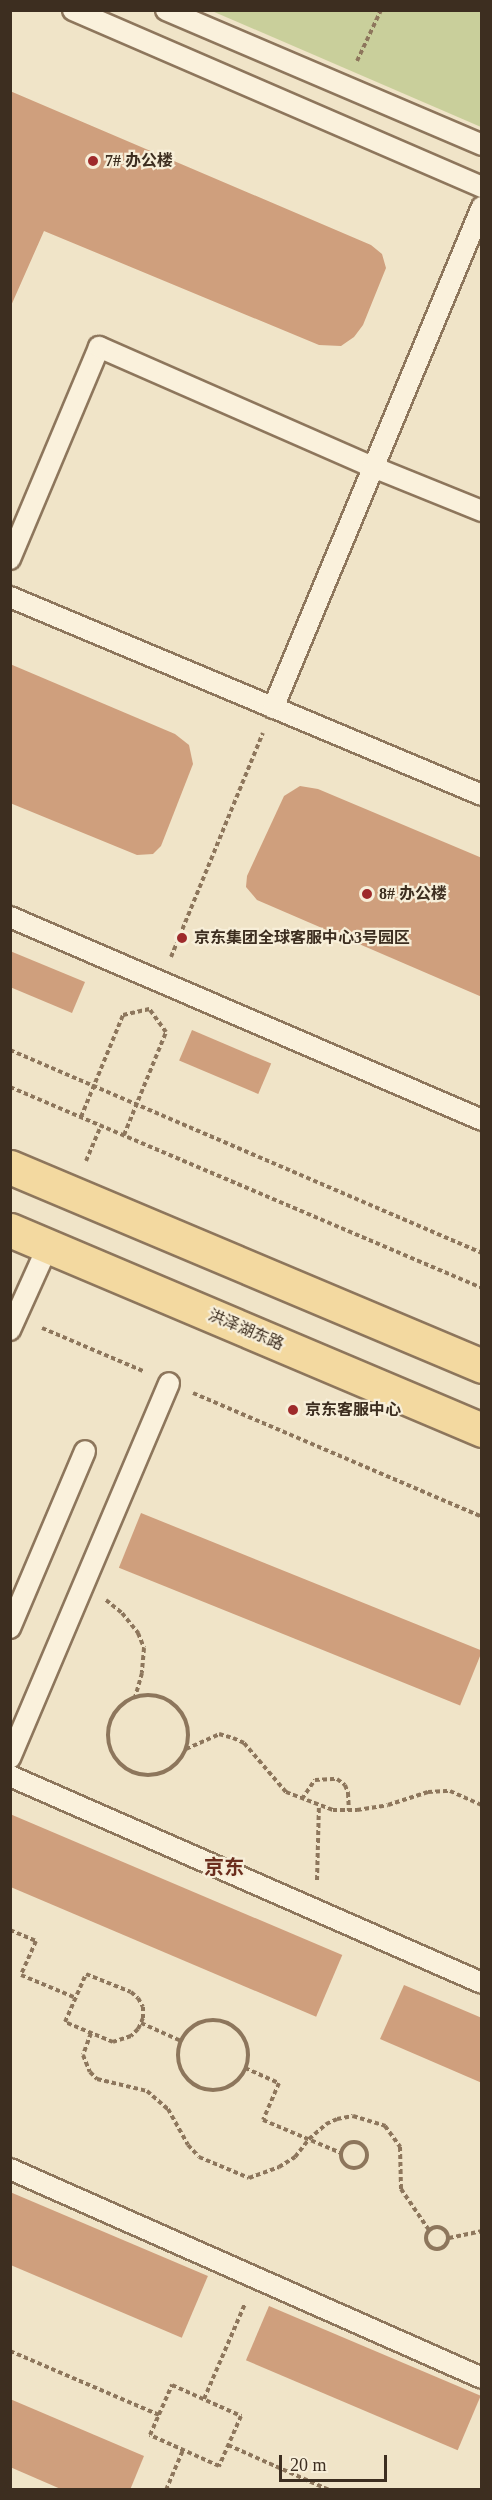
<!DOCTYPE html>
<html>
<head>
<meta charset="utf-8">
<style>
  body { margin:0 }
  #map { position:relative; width:492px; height:2500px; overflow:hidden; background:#f0e4c8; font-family:"Times New Roman","Noto Sans SC",serif }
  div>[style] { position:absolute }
  .green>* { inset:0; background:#c9cf9b }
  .building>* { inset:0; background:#cf9f7d; transform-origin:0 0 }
  .path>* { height:4px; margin-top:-2px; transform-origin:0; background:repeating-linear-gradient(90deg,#8d765c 0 4.5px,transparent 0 7.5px) }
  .path>.ring { margin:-2px; padding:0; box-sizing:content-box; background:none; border:4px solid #8d765c; border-radius:50% }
  .roads { filter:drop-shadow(2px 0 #8d765c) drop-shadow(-2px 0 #8d765c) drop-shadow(0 2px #8d765c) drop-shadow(0 -2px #8d765c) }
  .lane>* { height:20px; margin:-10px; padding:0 10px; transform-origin:10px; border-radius:10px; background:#faf1dc }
  .primary>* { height:33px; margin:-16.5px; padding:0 16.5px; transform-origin:16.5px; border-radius:16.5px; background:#f3d9a0 }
  .dots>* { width:16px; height:16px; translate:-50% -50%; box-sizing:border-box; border:3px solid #f7eed8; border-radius:50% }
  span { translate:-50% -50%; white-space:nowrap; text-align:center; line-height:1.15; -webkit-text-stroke:4.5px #f7eed8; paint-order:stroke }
  .poi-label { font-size:16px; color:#3d2e20; font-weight:700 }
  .left { translate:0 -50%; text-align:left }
  .street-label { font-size:16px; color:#3d2e20 }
  .quarter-label { font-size:20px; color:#6b2e1e; font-weight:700 }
  .frame { position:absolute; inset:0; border:12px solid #3d2e20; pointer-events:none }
  .scale { position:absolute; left:279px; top:2455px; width:108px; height:27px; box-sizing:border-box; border:3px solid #3d2e20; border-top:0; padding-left:8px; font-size:18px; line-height:21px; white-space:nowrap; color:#3d2e20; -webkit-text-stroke:4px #f7eed8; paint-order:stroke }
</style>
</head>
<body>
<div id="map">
  <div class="green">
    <i style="clip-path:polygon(212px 11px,481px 11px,481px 127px)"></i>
  </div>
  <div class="building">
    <i style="clip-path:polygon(10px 91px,371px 245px,382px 254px,386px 268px,363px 325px,354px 337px,341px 346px,319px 345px,44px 231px,10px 308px)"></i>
    <i style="clip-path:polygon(10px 664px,175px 734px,189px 745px,193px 764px,161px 846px,153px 854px,137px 855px,10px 803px)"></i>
    <i style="clip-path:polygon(300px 786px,318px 789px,482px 858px,482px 997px,257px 900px,246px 887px,247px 876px,284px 796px)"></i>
    <i style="clip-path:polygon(10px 951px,85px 982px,72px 1013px,10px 987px)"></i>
    <i style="left:192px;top:1030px;width:86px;height:33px;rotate:23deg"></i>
    <i style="left:141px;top:1513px;width:368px;height:59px;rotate:22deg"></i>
    <i style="left:10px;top:1814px;width:361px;height:67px;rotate:23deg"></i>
    <i style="clip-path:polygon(404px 1985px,482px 2018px,482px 2083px,380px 2039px)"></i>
    <i style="left:10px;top:2192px;width:215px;height:67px;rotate:23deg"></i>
    <i style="left:269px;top:2306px;width:230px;height:59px;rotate:23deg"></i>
    <i style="clip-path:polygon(10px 2399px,144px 2456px,130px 2490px,63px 2490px,10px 2467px)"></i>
  </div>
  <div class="path">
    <i style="left:357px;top:61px;width:56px;rotate:-64.8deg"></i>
    <i style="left:171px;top:957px;width:242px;rotate:-67.7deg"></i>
    <i style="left:10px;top:1050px;width:514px;rotate:23.27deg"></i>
    <i style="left:10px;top:1087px;width:513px;rotate:23.07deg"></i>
    <i style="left:81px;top:1117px;width:110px;rotate:-67.6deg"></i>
    <i style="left:123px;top:1015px;width:27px;rotate:-13deg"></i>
    <i style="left:124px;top:1135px;width:111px;rotate:-67.8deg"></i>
    <i style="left:166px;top:1032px;width:29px;rotate:-126deg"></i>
    <i style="left:86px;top:1161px;width:38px;rotate:-67deg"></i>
    <i style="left:42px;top:1328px;width:112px;rotate:23.1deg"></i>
    <i style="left:193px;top:1393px;width:314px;rotate:23.2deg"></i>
    <i style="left:106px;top:1600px;width:21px;rotate:39deg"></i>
    <i style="left:122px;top:1613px;width:26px;rotate:51deg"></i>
    <i style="left:138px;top:1633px;width:16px;rotate:68deg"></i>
    <i style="left:144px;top:1648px;width:25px;rotate:95deg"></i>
    <i style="left:142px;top:1673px;width:25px;rotate:106deg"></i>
    <i class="ring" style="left:108px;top:1695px;width:76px;height:76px"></i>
    <i style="left:186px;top:1749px;width:36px;rotate:-24deg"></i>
    <i style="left:219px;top:1734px;width:15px;rotate:16deg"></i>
    <i style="left:233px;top:1738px;width:12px;rotate:24deg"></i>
    <i style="left:244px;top:1743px;width:65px;rotate:49.4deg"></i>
    <i style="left:286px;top:1792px;width:50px;rotate:21deg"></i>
    <i style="left:333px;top:1810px;width:24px"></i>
    <i style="left:357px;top:1810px;width:31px;rotate:-9deg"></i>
    <i style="left:388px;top:1805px;width:42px;rotate:-18deg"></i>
    <i style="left:428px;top:1792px;width:22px;rotate:-3deg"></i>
    <i style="left:450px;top:1791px;width:35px;rotate:24deg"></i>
    <i style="left:302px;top:1799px;width:23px;rotate:-56deg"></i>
    <i style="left:315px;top:1780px;width:22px;rotate:-3deg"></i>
    <i style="left:337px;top:1779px;width:10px;rotate:37deg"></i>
    <i style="left:345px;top:1785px;width:9px;rotate:69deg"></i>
    <i style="left:348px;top:1793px;width:18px;rotate:87deg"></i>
    <i style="left:317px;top:1880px;width:75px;rotate:-88.5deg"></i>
    <i style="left:10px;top:1930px;width:28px;rotate:23deg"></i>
    <i style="left:36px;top:1941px;width:37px;rotate:114deg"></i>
    <i style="left:21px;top:1975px;width:60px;rotate:22.7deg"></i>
    <i style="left:86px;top:1974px;width:48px;rotate:21.8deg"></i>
    <i style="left:131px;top:1992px;width:9px;rotate:41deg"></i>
    <i style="left:138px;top:1998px;width:10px;rotate:61deg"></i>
    <i style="left:143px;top:2007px;width:11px;rotate:90deg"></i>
    <i style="left:143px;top:2018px;width:12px;rotate:114deg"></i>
    <i style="left:138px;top:2029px;width:10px;rotate:135deg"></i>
    <i style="left:131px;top:2036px;width:19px;rotate:162deg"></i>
    <i style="left:113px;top:2042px;width:52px;rotate:-157.4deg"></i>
    <i style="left:65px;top:2022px;width:52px;rotate:-66.4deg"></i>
    <i class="ring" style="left:178px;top:2020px;width:66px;height:66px"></i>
    <i style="left:141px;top:2023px;width:44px;rotate:24.2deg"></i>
    <i style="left:91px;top:2033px;width:23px;rotate:110deg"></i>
    <i style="left:83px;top:2055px;width:18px;rotate:68deg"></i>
    <i style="left:90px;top:2072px;width:10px;rotate:45deg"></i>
    <i style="left:97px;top:2079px;width:51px;rotate:13.5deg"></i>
    <i style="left:147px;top:2091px;width:28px;rotate:41deg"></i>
    <i style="left:168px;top:2109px;width:41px;rotate:60.9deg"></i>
    <i style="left:188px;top:2145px;width:16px;rotate:47deg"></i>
    <i style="left:199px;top:2157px;width:54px;rotate:22.8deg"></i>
    <i style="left:249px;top:2178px;width:32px;rotate:-20deg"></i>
    <i style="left:279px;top:2167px;width:19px;rotate:-32deg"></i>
    <i style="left:295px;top:2157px;width:23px;rotate:-52deg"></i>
    <i style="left:309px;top:2139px;width:23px;rotate:-41deg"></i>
    <i style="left:326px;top:2124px;width:12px;rotate:-24deg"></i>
    <i style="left:337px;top:2119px;width:16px;rotate:-11deg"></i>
    <i style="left:353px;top:2116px;width:34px;rotate:17deg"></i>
    <i style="left:385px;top:2126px;width:26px;rotate:54deg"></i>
    <i style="left:400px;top:2147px;width:42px;rotate:88.6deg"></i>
    <i style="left:401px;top:2189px;width:50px;rotate:55.7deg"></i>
    <i style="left:245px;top:2068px;width:37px;rotate:24deg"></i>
    <i style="left:279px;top:2083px;width:40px;rotate:113.4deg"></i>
    <i style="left:263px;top:2120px;width:85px;rotate:22.9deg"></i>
    <i class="ring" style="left:341px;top:2142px;width:22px;height:22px"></i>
    <i class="ring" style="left:426px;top:2227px;width:18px;height:18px"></i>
    <i style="left:449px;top:2238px;width:34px;rotate:-12deg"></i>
    <i style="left:10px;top:2351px;width:162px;rotate:23.2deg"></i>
    <i style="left:172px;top:2385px;width:76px;rotate:24.2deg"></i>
    <i style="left:241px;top:2416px;width:55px;rotate:113.7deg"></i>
    <i style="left:219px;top:2466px;width:76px;rotate:-155.8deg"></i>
    <i style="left:150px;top:2435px;width:55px;rotate:-66.3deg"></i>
    <i style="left:204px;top:2399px;width:103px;rotate:-66.7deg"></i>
    <i style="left:228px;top:2445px;width:111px;rotate:24deg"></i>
    <i style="left:166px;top:2490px;width:43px;rotate:-67deg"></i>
  </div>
  <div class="roads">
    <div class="lane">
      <i style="left:73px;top:10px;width:446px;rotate:23.4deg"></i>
      <i style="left:166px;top:10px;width:344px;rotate:23.1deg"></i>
      <i style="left:10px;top:559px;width:230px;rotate:-67.2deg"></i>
      <i style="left:99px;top:347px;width:299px;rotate:23.7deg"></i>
      <i style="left:373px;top:467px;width:118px;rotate:22deg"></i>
      <i style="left:10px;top:597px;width:512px;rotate:22.76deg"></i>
      <i style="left:273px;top:708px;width:543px;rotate:-67.36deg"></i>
      <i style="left:10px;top:917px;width:514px;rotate:23.27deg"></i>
      <i style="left:10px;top:1330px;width:92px;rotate:-65.7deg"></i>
      <i style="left:10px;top:1628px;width:192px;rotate:-67deg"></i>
      <i style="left:10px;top:1758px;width:407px;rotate:-67deg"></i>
      <i style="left:10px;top:1776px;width:515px;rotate:23.68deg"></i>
      <i style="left:10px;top:2169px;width:516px;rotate:23.88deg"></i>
    </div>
    <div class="primary">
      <i style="left:10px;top:1167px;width:512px;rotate:22.86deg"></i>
      <i style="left:10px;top:1230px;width:513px;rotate:22.96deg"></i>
    </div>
  </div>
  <div class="dots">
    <i style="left:93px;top:161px;background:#9e2a2b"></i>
    <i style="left:367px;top:894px;background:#9e2a2b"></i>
    <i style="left:182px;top:938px;background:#9e2a2b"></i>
    <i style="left:293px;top:1410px;background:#9e2a2b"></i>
  </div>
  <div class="poi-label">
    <span class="left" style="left:105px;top:161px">7# 办公楼</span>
    <span class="left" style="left:379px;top:894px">8# 办公楼</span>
    <span class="left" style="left:194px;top:938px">京东集团全球客服中心3号园区</span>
    <span class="left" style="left:305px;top:1410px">京东客服中心</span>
  </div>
  <div class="street-label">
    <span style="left:246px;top:1330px;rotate:23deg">洪泽湖东路</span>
  </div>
  <div class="quarter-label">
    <span style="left:224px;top:1867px">京东</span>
  </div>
  <div class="frame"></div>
  <div class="scale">20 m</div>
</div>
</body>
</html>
